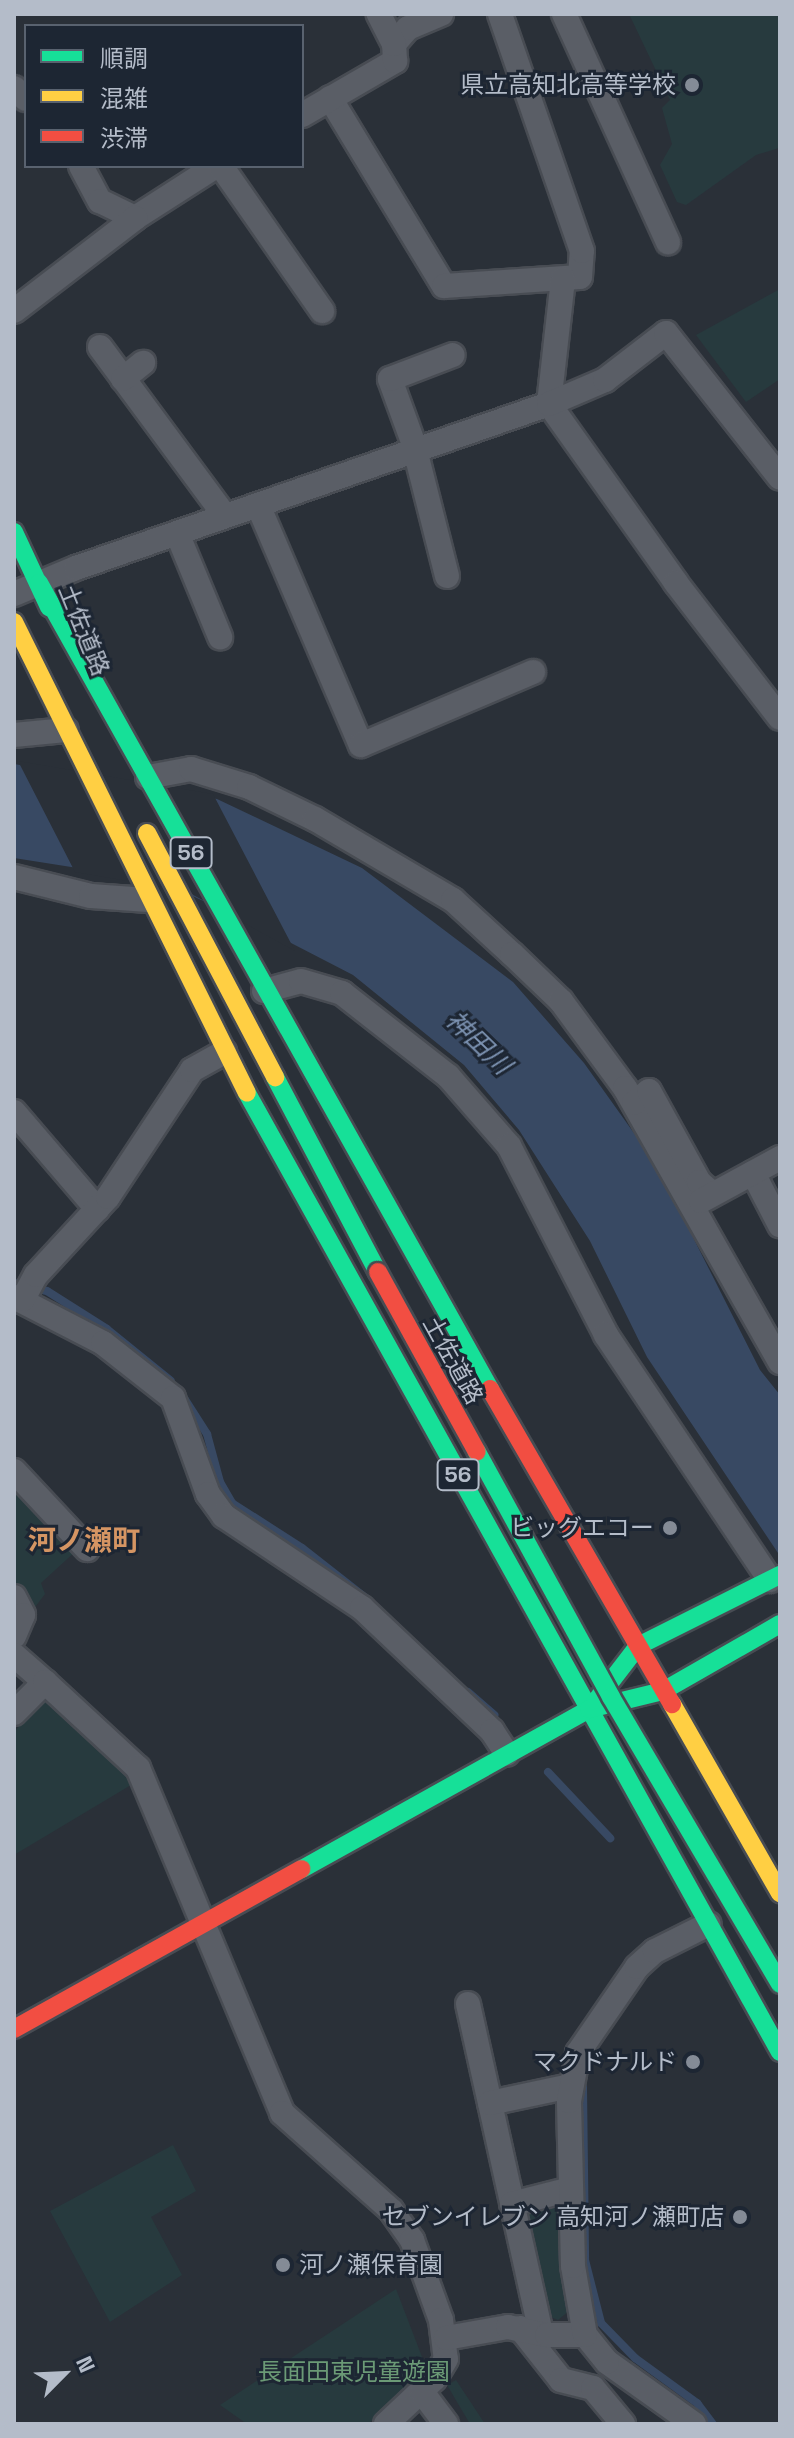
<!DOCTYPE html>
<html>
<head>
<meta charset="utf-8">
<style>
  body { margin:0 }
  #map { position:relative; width:794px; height:2438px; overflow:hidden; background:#2a3038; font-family:"Space Grotesk","Noto Sans JP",sans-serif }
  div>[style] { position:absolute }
  .green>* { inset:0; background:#273a3e }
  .water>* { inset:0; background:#384963 }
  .pier>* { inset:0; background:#2a3038 }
  .stream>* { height:8px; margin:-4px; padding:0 4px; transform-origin:4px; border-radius:4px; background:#384963 }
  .roads { filter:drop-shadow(2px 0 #484c53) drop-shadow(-2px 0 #484c53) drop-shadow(0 2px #484c53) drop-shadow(0 -2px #484c53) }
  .street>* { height:24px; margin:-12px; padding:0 12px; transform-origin:12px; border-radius:12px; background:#5a5e66 }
  .fast>* { height:18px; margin:-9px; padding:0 9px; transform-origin:9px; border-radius:9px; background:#16e098 }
  .slow>* { height:18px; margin:-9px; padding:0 9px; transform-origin:9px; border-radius:9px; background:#ffcf43 }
  .jam>* { height:18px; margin:-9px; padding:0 9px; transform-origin:9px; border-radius:9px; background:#f24e42 }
  .bridges { filter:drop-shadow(2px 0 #474c53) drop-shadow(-2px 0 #474c53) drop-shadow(0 2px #474c53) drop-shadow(0 -2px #474c53) }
  .fast-bridge>* { height:18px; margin:-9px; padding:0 9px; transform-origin:9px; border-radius:9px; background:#16e098 }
  .jam-bridge>* { height:18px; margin:-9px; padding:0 9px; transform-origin:9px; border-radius:9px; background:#f24e42 }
  .dots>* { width:22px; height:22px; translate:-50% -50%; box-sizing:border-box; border:4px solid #1d2633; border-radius:50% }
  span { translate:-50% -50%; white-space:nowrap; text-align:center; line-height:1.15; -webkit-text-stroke:6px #1d2633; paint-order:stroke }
  .shield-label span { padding:2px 6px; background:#1d2633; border:2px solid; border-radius:6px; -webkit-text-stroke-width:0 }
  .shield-label { font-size:22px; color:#b4bcc9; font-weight:700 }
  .poi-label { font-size:24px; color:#b4bcc9 }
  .right { translate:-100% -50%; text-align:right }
  .left { translate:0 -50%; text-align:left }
  .street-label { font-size:24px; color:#b4bcc9 }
  .park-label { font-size:24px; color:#6b9a76 }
  .water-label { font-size:26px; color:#7c92b1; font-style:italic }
  .quarter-label { font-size:28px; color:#d59563; font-weight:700 }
  .frame { position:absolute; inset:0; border:16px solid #b4bcc9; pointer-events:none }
  .legend { position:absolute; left:24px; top:24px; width:280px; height:144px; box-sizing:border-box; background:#1d2633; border:2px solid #59626f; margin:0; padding:10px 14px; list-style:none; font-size:24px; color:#b4bcc9 }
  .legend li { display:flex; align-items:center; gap:16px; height:40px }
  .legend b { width:40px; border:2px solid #59626f }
  .north { position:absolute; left:24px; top:2334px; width:80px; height:80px; -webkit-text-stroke:6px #1d2633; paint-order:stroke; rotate:66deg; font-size:22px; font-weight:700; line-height:32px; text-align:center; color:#b4bcc9 }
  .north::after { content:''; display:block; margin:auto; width:28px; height:36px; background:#b4bcc9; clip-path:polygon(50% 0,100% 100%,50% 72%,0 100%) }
</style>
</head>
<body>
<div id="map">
  <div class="green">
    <i style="clip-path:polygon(629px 14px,780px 14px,779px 148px,756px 155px,686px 205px,677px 202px,660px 165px,672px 144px,662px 108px,670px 100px)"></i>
    <i style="clip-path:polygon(780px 289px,780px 379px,746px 402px,696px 335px)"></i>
    <i style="clip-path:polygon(14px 1481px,77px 1550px,41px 1583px,45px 1594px,29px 1615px,14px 1583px)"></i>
    <i style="clip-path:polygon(48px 1695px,128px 1767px,131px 1785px,14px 1855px,14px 1732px)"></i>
    <i style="clip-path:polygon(173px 2145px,196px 2191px,151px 2217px,182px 2275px,110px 2322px,50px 2211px)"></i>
    <i style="clip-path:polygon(552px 2201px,558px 2206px,562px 2284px,570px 2310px,558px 2320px,544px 2314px,523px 2211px)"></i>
    <i style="clip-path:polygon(396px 2289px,427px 2370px,368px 2424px,247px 2424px,220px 2405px)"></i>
    <i style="clip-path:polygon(456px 2380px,485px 2424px,470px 2424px,447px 2385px)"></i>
  </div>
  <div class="water">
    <i style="clip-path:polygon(14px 764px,217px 799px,362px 868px,513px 982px,584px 1063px,656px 1164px,760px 1370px,780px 1395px,780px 1556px,647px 1357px,590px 1241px,519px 1130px,464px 1065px,353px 975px,262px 928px,160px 881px,14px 858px)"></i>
  </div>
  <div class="pier">
    <i style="clip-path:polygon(18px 761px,213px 794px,295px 951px,186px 891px,75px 872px)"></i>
  </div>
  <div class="stream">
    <i style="left:14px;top:1283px;width:34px;rotate:14deg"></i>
    <i style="left:47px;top:1291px;width:71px;rotate:32.3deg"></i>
    <i style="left:107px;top:1329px;width:82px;rotate:39.1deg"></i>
    <i style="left:184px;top:1398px;width:43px;rotate:57.4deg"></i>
    <i style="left:207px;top:1434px;width:50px;rotate:74.8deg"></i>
    <i style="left:220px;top:1482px;width:24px;rotate:60deg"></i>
    <i style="left:232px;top:1503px;width:83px;rotate:32.7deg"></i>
    <i style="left:302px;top:1548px;width:83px;rotate:38.1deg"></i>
    <i style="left:468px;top:1692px;width:35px;rotate:41deg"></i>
    <i style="left:548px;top:1772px;width:91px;rotate:46.8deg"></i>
    <i style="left:583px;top:2087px;width:173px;rotate:89.3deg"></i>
    <i style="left:585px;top:2260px;width:65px;rotate:75.7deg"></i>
    <i style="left:601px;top:2323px;width:49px;rotate:45.8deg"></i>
    <i style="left:635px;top:2358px;width:77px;rotate:36deg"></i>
    <i style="left:697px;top:2403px;width:26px;rotate:53deg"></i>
  </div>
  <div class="roads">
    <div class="street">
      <i style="left:564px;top:14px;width:251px;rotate:65.5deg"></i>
      <i style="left:394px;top:44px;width:21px;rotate:-49deg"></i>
      <i style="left:408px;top:28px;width:36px;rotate:-23deg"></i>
      <i style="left:14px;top:88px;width:16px;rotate:43deg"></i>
      <i style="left:330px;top:98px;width:220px;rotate:58.8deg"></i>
      <i style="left:444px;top:286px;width:136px;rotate:-3.8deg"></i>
      <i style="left:580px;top:277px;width:26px;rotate:-86deg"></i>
      <i style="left:582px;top:251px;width:251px;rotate:-109.1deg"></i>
      <i style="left:302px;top:115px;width:108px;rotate:-30.1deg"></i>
      <i style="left:395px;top:61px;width:17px;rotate:-93deg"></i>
      <i style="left:394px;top:44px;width:34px;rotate:-117deg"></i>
      <i style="left:81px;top:166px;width:40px;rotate:62deg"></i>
      <i style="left:100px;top:201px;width:39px;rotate:26deg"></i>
      <i style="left:135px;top:218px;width:96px;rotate:-32.7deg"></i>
      <i style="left:221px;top:166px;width:177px;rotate:55.1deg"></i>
      <i style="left:563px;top:279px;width:126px;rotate:96.4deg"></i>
      <i style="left:549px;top:404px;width:219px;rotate:54.6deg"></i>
      <i style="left:676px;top:583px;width:170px;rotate:52.4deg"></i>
      <i style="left:14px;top:311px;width:153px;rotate:-37.5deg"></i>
      <i style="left:100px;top:347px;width:210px;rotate:53.5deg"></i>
      <i style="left:123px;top:379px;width:26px;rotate:-39deg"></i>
      <i style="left:258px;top:505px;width:261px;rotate:66.8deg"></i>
      <i style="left:361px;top:745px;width:187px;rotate:-23deg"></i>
      <i style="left:177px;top:533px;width:113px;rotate:67.5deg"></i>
      <i style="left:447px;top:576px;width:138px;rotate:-104.2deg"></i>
      <i style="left:413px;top:442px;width:67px;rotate:-110.1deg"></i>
      <i style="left:390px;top:379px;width:67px;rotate:-20.9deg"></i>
      <i style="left:14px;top:594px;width:67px;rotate:-22.8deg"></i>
      <i style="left:76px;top:568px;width:501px;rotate:-19.12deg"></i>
      <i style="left:549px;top:404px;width:61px;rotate:-23.2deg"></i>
      <i style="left:605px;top:380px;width:77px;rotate:-37.6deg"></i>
      <i style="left:666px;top:333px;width:184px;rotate:51.8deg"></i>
      <i style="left:14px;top:735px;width:52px;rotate:-5.5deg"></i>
      <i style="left:148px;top:777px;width:44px;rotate:-10.5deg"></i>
      <i style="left:191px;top:769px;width:61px;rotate:17.2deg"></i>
      <i style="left:249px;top:787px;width:73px;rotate:25.9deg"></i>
      <i style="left:315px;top:819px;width:160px;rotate:30.4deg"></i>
      <i style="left:453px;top:900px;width:80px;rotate:42.5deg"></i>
      <i style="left:512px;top:954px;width:68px;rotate:43.8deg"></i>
      <i style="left:561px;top:1001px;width:108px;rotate:53.7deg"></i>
      <i style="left:625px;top:1088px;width:315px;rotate:60.5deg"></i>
      <i style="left:14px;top:877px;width:79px;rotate:13.9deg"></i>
      <i style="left:91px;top:896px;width:57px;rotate:4deg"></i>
      <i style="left:264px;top:991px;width:38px;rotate:-15deg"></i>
      <i style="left:301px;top:981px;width:43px;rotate:16.3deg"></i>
      <i style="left:342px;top:993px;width:135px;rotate:38.1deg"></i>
      <i style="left:448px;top:1076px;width:93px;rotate:48.9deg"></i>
      <i style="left:509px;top:1146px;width:212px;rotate:62.8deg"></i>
      <i style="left:606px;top:1335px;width:295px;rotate:56.2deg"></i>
      <i style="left:634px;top:1103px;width:19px;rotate:-39deg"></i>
      <i style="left:649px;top:1091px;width:104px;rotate:61.2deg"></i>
      <i style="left:699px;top:1182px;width:18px;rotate:41deg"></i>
      <i style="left:14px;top:1112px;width:128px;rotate:49.4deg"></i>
      <i style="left:753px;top:1173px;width:59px;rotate:62.6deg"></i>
      <i style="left:701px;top:1201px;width:90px;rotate:-28.6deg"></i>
      <i style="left:14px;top:1297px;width:100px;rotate:27.3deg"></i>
      <i style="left:103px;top:1343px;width:89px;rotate:38.2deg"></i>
      <i style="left:173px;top:1398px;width:102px;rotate:70deg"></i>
      <i style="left:208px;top:1494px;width:27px;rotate:54deg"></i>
      <i style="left:224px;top:1516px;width:166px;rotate:33.7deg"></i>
      <i style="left:362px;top:1608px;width:179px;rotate:43.4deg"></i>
      <i style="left:492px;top:1731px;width:27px;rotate:57deg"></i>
      <i style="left:23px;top:1299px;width:27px;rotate:-62deg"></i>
      <i style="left:36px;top:1275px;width:106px;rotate:-47.3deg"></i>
      <i style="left:108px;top:1197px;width:152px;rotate:-56.5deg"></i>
      <i style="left:192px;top:1070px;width:37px;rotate:-29deg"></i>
      <i style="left:14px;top:1471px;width:107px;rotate:46.9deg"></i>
      <i style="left:14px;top:1597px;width:20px;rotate:63deg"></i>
      <i style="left:23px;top:1615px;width:23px;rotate:113deg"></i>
      <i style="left:14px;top:1655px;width:41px;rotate:41.1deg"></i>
      <i style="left:14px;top:1713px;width:44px;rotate:-45deg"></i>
      <i style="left:45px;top:1682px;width:127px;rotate:42.8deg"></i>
      <i style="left:138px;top:1768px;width:374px;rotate:67.3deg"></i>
      <i style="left:282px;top:2113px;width:146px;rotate:41.7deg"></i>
      <i style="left:391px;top:2210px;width:37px;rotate:55deg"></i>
      <i style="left:412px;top:2240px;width:85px;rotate:70.1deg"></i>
      <i style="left:441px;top:2320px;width:39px;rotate:83deg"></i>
      <i style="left:446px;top:2359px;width:23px;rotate:121deg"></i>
      <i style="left:434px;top:2379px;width:66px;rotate:136.8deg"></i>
      <i style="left:468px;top:2004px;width:337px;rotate:77.5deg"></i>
      <i style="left:490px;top:2103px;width:82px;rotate:-12deg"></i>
      <i style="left:512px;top:2204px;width:61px;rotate:-14.3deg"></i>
      <i style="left:520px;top:2328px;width:66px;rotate:51.7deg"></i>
      <i style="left:561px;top:2380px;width:33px;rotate:14deg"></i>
      <i style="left:593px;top:2388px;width:47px;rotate:50.2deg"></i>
      <i style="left:446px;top:2338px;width:63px;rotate:-10.1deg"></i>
      <i style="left:508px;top:2327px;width:40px;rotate:12deg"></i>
      <i style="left:547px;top:2335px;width:38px"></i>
      <i style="left:422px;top:2392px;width:40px;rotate:53deg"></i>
      <i style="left:694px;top:2424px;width:107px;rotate:-144.5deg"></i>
      <i style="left:607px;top:2362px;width:35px;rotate:-129deg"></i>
      <i style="left:585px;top:2335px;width:70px;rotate:-99.9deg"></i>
      <i style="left:573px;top:2266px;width:165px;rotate:-91.4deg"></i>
      <i style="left:569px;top:2101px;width:49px;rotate:-79.4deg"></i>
      <i style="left:578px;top:2053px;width:104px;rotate:-55.5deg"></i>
      <i style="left:637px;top:1967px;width:24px;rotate:-42deg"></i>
      <i style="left:655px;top:1951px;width:60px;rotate:-26.6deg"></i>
    </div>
    <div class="fast">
      <i style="left:14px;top:532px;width:83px;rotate:65deg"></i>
      <i style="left:39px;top:583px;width:924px;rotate:60.77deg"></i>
      <i style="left:275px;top:1077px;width:221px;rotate:62.2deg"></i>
      <i style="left:247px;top:1093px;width:1097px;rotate:60.94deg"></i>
      <i style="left:592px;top:1706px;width:76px;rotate:-52.5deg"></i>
      <i style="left:638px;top:1646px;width:159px;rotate:-26.6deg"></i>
      <i style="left:302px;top:1869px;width:329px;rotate:-29.1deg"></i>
      <i style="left:589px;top:1709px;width:76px;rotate:-13.7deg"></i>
      <i style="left:663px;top:1691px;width:135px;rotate:-29.8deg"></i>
    </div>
    <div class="slow">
      <i style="left:14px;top:622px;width:525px;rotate:63.68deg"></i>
      <i style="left:147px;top:833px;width:276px;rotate:62.3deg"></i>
      <i style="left:672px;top:1704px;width:218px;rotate:60.3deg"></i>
    </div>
    <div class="jam">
      <i style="left:490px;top:1389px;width:364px;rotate:60deg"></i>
      <i style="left:14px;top:2029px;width:329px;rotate:-29.1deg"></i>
    </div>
  </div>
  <div class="bridges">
    <div class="fast-bridge">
      <i style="left:477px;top:1452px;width:279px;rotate:61.3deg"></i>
      <i style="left:611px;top:1697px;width:333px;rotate:59.5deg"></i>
    </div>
    <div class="jam-bridge">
      <i style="left:378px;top:1272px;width:205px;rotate:61.2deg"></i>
    </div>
  </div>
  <div class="dots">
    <i style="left:692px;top:85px;background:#848b96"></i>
    <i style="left:670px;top:1528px;background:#848b96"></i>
    <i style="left:693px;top:2062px;background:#848b96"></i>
    <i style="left:740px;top:2217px;background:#848b96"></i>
    <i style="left:283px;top:2265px;background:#848b96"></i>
  </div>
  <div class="shield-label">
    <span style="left:191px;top:853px">56</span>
    <span style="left:458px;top:1475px">56</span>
  </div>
  <div class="poi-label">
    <span class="right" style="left:676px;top:85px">県立高知北高等学校</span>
    <span class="right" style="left:654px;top:1528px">ビッグエコー</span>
    <span class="right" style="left:677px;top:2062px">マクドナルド</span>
    <span class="right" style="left:724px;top:2217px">セブンイレブン 高知河ノ瀬町店</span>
    <span class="left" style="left:299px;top:2265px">河ノ瀬保育園</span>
  </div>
  <div class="street-label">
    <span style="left:84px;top:630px;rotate:68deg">土佐道路</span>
    <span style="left:453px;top:1360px;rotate:61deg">土佐道路</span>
  </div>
  <div class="park-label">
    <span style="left:354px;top:2372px">長面田東児童遊園</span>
  </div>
  <div class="water-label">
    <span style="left:478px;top:1043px;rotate:44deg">神田川</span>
  </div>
  <div class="quarter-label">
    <span style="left:84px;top:1540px">河ノ瀬町</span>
  </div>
  <div class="frame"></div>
  <ul class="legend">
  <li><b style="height:10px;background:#16e098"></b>順調</li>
  <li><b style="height:10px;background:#ffcf43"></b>混雑</li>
  <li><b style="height:10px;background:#f24e42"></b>渋滞</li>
  </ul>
  <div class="north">N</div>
</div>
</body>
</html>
